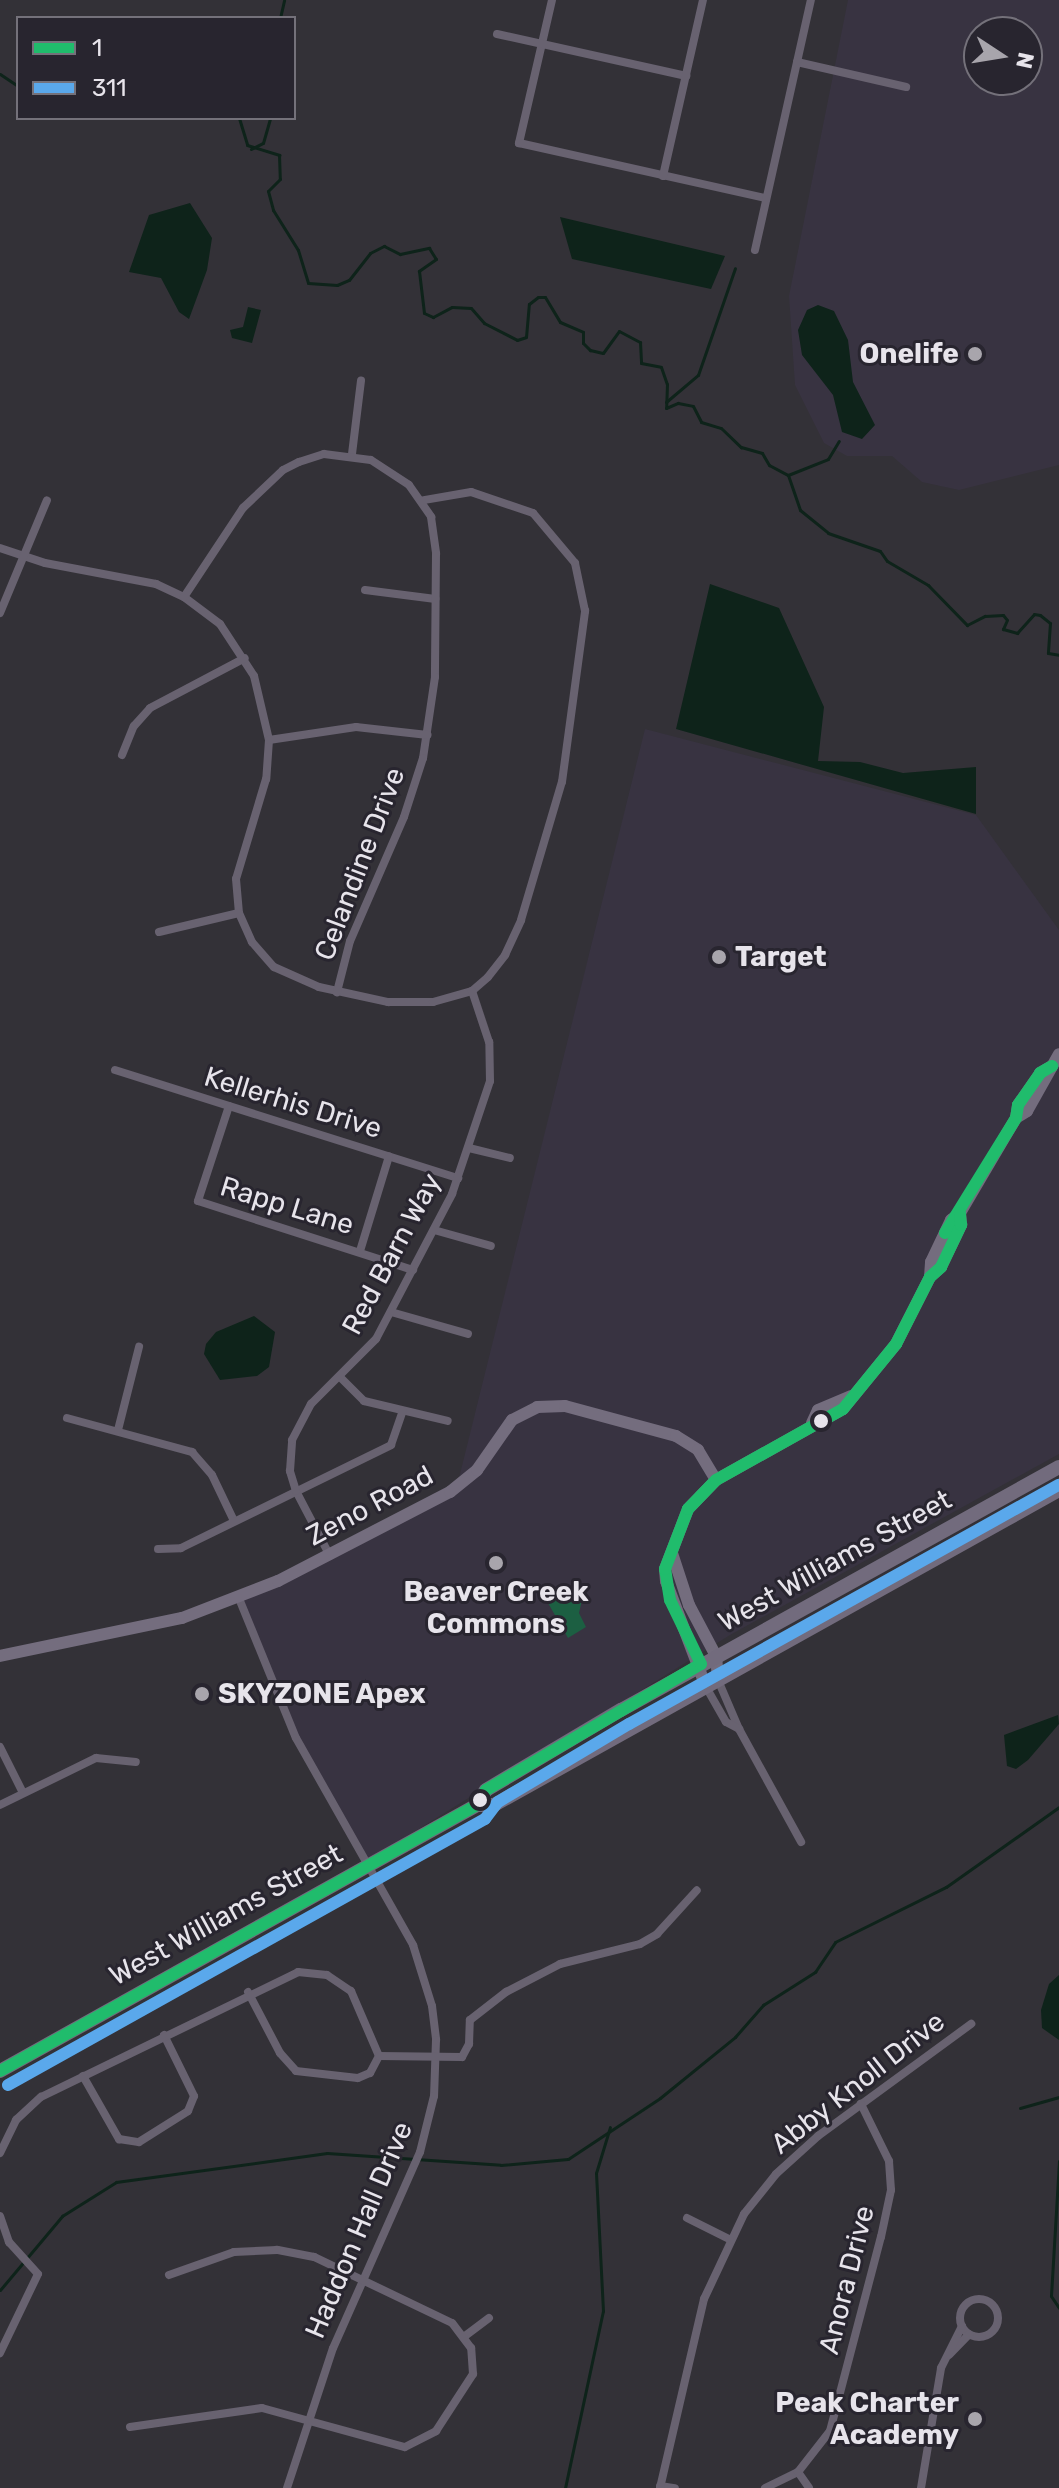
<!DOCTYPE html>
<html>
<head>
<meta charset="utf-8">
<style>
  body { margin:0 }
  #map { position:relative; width:1059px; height:2488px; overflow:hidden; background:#333137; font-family:Rubik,sans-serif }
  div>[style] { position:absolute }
  .built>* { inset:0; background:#383341 }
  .green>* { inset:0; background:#1c5f42 }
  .water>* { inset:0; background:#0e231a }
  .stream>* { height:3px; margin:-1.5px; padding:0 1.5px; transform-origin:1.5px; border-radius:1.5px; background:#0e231a }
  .street>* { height:8px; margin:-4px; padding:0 4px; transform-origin:4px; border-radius:4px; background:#686270 }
  .street>.ring { margin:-4px; padding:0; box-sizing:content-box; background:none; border:8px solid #686270; border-radius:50% }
  .secondary>* { height:12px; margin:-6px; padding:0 6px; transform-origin:6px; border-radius:6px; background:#746d7e }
  .primary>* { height:14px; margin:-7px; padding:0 7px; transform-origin:7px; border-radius:7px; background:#726b7d }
  .bus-1>* { height:12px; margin:-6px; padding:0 6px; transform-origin:6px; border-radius:6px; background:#20bc6c }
  .bus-2>* { height:12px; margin:-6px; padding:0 6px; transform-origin:6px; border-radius:6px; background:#5aa8eb }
  .dots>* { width:22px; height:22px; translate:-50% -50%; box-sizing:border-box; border:4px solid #28252f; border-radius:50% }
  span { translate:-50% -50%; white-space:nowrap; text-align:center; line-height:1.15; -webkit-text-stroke:6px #28252f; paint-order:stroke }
  .poi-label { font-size:28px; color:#e7e4eb; font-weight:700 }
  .right { translate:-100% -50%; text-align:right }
  .left { translate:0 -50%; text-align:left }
  .street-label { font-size:28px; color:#e7e4eb }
  .legend { position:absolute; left:16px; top:16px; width:280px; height:104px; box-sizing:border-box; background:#28252f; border:2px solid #74717a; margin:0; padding:10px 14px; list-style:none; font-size:24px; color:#e7e4eb }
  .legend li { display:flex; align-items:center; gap:16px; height:40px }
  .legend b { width:40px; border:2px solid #74717a }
  .north { position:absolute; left:963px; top:16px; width:80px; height:80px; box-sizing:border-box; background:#28252f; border:2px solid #74717a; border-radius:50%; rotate:102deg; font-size:22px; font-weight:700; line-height:32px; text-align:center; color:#e7e4eb }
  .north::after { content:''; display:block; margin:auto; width:28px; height:36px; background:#a8a5ac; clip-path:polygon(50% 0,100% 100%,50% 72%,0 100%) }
</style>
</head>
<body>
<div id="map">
  <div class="built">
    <i style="clip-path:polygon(evenodd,848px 0,1059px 0,1059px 465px,959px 490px,922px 482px,892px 456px,847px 456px,824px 443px,795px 385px,789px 296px,848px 0,979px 32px,1027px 32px,1027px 80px,979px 80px,979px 32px)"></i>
    <i style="clip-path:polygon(645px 729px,976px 815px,1059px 930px,1059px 1454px,730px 1635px,369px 1860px,296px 1738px,238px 1596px,457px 1486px)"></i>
  </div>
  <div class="green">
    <i style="clip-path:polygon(565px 1587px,584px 1591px,579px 1613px,586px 1627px,568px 1638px,548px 1603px)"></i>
  </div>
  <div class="water">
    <i style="clip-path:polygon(190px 203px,212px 238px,207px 270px,189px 319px,179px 312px,161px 278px,129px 272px,149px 215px)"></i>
    <i style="clip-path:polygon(560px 217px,725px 256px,711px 289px,572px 259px)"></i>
    <i style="clip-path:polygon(818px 305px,834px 311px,848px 340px,853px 382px,875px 425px,862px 439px,842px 432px,833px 395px,802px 355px,798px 330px,807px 310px)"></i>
    <i style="clip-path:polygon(248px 307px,261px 310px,252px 343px,232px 338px,230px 330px,243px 327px)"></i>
    <i style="clip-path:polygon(710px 584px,779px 608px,824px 707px,818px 761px,860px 762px,903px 773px,976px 767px,976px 814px,676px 729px)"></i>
    <i style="clip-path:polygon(254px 1316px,275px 1332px,269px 1367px,257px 1376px,220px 1380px,204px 1354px,206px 1344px,216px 1332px)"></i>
    <i style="clip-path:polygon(1058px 1715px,1059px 1724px,1028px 1760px,1016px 1769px,1007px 1766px,1004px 1735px)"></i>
    <i style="clip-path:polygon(1059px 1975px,1059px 2040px,1042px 2028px,1041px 2010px,1049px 1984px)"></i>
  </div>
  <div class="stream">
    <i style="left:280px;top:18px;width:18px;rotate:-77deg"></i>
    <i style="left:0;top:74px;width:22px;rotate:34deg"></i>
    <i style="left:239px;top:118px;width:28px;rotate:73deg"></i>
    <i style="left:247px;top:145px;width:34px;rotate:17deg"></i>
    <i style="left:279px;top:155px;width:24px;rotate:88deg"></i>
    <i style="left:280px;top:179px;width:17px;rotate:135deg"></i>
    <i style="left:268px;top:191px;width:20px;rotate:75deg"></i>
    <i style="left:273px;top:210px;width:47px;rotate:58deg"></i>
    <i style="left:298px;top:250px;width:34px;rotate:73deg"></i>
    <i style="left:308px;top:283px;width:29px;rotate:4deg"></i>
    <i style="left:337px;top:285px;width:13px;rotate:-23deg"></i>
    <i style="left:349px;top:280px;width:34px;rotate:-52deg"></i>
    <i style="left:370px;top:253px;width:16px;rotate:-27deg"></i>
    <i style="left:384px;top:246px;width:18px;rotate:27deg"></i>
    <i style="left:400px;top:254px;width:30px;rotate:-12deg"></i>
    <i style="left:429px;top:248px;width:13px;rotate:58deg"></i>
    <i style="left:436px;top:259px;width:21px;rotate:145deg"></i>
    <i style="left:419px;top:271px;width:42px;rotate:83.2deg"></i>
    <i style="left:424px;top:313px;width:10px;rotate:24deg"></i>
    <i style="left:433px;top:317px;width:21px;rotate:-28deg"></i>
    <i style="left:452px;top:307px;width:19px;rotate:3deg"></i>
    <i style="left:471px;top:308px;width:20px;rotate:49deg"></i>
    <i style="left:484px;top:323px;width:37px;rotate:27deg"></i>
    <i style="left:517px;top:340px;width:9px;rotate:-18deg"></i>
    <i style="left:526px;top:337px;width:33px;rotate:-85deg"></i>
    <i style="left:529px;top:304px;width:11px;rotate:-38deg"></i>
    <i style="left:538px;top:297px;width:7px"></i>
    <i style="left:545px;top:297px;width:29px;rotate:59deg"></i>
    <i style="left:560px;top:322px;width:25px;rotate:23deg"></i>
    <i style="left:583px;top:332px;width:11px;rotate:90deg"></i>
    <i style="left:583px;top:343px;width:10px;rotate:45deg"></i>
    <i style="left:590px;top:350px;width:13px;rotate:13deg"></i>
    <i style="left:603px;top:353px;width:27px;rotate:-54deg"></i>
    <i style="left:619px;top:331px;width:24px;rotate:28deg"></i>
    <i style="left:640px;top:342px;width:21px;rotate:87deg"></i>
    <i style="left:641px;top:363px;width:20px;rotate:11deg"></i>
    <i style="left:661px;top:367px;width:18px;rotate:71deg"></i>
    <i style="left:667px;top:384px;width:24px;rotate:92deg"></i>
    <i style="left:666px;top:408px;width:13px;rotate:-23deg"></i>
    <i style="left:678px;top:403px;width:15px;rotate:11deg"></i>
    <i style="left:693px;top:406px;width:18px;rotate:63deg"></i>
    <i style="left:701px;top:422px;width:21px;rotate:17deg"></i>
    <i style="left:721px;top:428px;width:28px;rotate:44deg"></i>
    <i style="left:741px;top:447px;width:22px;rotate:16deg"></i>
    <i style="left:762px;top:453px;width:14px;rotate:60deg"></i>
    <i style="left:769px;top:465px;width:21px;rotate:28deg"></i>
    <i style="left:788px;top:475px;width:37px;rotate:71deg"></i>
    <i style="left:800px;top:510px;width:36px;rotate:39deg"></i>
    <i style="left:828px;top:533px;width:55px;rotate:19.1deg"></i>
    <i style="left:880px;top:551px;width:12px;rotate:55deg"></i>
    <i style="left:887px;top:561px;width:48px;rotate:30.3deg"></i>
    <i style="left:928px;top:585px;width:56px;rotate:45.7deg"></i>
    <i style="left:967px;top:625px;width:20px;rotate:-27deg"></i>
    <i style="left:985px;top:616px;width:18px;rotate:-3deg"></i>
    <i style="left:1003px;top:615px;width:6px;rotate:51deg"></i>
    <i style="left:1007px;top:620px;width:10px;rotate:114deg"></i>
    <i style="left:1003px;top:629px;width:15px;rotate:16deg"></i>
    <i style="left:1017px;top:633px;width:25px;rotate:-48deg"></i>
    <i style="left:1034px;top:614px;width:6px;rotate:9deg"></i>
    <i style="left:1040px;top:615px;width:13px;rotate:39deg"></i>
    <i style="left:1050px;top:623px;width:30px;rotate:94deg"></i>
    <i style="left:1048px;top:653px;width:11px;rotate:10deg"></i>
    <i style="left:251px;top:149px;width:13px;rotate:-27deg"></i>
    <i style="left:263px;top:143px;width:26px;rotate:-74deg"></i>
    <i style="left:666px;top:402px;width:42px;rotate:-40.2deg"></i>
    <i style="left:698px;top:375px;width:113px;rotate:-70.9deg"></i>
    <i style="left:788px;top:475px;width:43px;rotate:-21.8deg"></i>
    <i style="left:828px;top:459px;width:21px;rotate:-59deg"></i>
    <i style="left:1020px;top:2108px;width:41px;rotate:-15.8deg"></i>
    <i style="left:1059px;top:2161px;width:135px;rotate:93.4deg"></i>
    <i style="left:1051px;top:2296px;width:14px;rotate:56deg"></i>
    <i style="left:0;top:2290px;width:97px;rotate:-50deg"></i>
    <i style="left:62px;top:2216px;width:64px;rotate:-32.2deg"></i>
    <i style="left:116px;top:2182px;width:213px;rotate:-7.8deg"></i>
    <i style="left:327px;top:2153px;width:174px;rotate:3.9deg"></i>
    <i style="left:501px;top:2165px;width:67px;rotate:-5.1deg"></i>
    <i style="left:568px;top:2159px;width:110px;rotate:-33.5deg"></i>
    <i style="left:660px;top:2098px;width:97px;rotate:-39.1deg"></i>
    <i style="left:735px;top:2037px;width:43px;rotate:-48.8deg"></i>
    <i style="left:763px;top:2005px;width:62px;rotate:-32.4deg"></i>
    <i style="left:815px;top:1972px;width:36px;rotate:-56deg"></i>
    <i style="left:835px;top:1942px;width:124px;rotate:-26.4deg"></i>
    <i style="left:946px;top:1887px;width:138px;rotate:-35.3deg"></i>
    <i style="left:565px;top:2488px;width:181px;rotate:-77.9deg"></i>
    <i style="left:603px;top:2311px;width:138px;rotate:-92.9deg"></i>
    <i style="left:596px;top:2173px;width:48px;rotate:-73.1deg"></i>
  </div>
  <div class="street">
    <i style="left:552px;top:0;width:147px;rotate:103deg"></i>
    <i style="left:519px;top:143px;width:253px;rotate:12.6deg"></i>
    <i style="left:497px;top:34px;width:194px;rotate:12.5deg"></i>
    <i style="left:797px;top:62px;width:112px;rotate:12.9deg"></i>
    <i style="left:663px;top:176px;width:180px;rotate:-77.2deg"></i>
    <i style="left:755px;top:250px;width:256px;rotate:-77.4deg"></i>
    <i style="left:352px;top:454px;width:74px;rotate:-83deg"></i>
    <i style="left:0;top:548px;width:47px;rotate:18.4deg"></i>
    <i style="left:45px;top:563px;width:113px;rotate:10.7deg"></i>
    <i style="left:156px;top:584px;width:31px;rotate:25deg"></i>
    <i style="left:184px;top:597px;width:45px;rotate:36.9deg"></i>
    <i style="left:220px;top:624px;width:62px;rotate:56.8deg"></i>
    <i style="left:254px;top:676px;width:66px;rotate:76.8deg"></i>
    <i style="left:269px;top:740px;width:39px;rotate:94deg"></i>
    <i style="left:266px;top:779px;width:104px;rotate:106.7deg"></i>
    <i style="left:236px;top:879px;width:34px;rotate:85deg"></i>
    <i style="left:239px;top:913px;width:32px;rotate:66deg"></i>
    <i style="left:252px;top:942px;width:33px;rotate:49deg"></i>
    <i style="left:274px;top:967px;width:49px;rotate:24deg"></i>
    <i style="left:319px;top:987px;width:71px;rotate:12.3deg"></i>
    <i style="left:388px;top:1002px;width:45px"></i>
    <i style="left:433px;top:1002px;width:41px;rotate:-15.8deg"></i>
    <i style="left:472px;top:991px;width:21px;rotate:-41deg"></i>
    <i style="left:488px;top:977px;width:28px;rotate:-52deg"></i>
    <i style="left:505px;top:955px;width:38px;rotate:-65deg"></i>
    <i style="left:521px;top:920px;width:144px;rotate:-73.5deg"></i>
    <i style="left:562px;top:782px;width:173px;rotate:-82.3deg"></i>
    <i style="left:585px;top:611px;width:49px;rotate:-101.8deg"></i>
    <i style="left:575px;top:563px;width:65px;rotate:-130deg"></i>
    <i style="left:533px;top:513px;width:65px;rotate:-161.3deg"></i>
    <i style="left:471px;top:492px;width:48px;rotate:170.3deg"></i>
    <i style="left:365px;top:590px;width:71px;rotate:7.3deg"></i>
    <i style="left:184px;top:597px;width:107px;rotate:-56.5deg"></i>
    <i style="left:243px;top:508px;width:55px;rotate:-43.5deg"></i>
    <i style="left:283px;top:470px;width:18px;rotate:-27deg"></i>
    <i style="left:299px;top:462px;width:26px;rotate:-18deg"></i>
    <i style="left:324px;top:454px;width:47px;rotate:7.3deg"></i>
    <i style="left:371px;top:460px;width:45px;rotate:33.3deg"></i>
    <i style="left:409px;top:485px;width:39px;rotate:55deg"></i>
    <i style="left:431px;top:517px;width:37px;rotate:82deg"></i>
    <i style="left:436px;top:554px;width:123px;rotate:90.5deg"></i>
    <i style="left:435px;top:677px;width:82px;rotate:98.4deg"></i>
    <i style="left:423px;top:758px;width:62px;rotate:107.9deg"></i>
    <i style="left:404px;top:817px;width:135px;rotate:113.5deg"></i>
    <i style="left:350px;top:941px;width:53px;rotate:104.3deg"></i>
    <i style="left:0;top:613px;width:122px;rotate:-67.4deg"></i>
    <i style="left:269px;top:740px;width:88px;rotate:-8.5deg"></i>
    <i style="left:356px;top:727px;width:72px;rotate:6.3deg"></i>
    <i style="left:122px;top:755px;width:31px;rotate:-68deg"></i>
    <i style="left:134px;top:726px;width:24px;rotate:-48deg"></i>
    <i style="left:150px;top:708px;width:107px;rotate:-27.8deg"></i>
    <i style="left:159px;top:932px;width:82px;rotate:-13.4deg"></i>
    <i style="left:115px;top:1070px;width:360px;rotate:17.5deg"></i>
    <i style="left:229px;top:1106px;width:100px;rotate:108.1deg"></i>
    <i style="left:198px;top:1201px;width:226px;rotate:17.8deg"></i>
    <i style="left:469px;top:1148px;width:42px;rotate:13.7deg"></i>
    <i style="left:434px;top:1230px;width:59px;rotate:15.7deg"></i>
    <i style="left:360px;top:1251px;width:99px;rotate:-73deg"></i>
    <i style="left:391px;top:1312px;width:80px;rotate:15.9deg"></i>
    <i style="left:340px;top:1377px;width:34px;rotate:45deg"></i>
    <i style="left:364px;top:1401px;width:86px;rotate:13.4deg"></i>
    <i style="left:67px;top:1418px;width:130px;rotate:15.2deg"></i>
    <i style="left:192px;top:1452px;width:30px;rotate:49deg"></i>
    <i style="left:212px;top:1475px;width:51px;rotate:64.4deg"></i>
    <i style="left:118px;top:1430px;width:86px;rotate:-75.8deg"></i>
    <i style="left:158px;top:1549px;width:23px;rotate:-2deg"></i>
    <i style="left:181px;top:1548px;width:234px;rotate:-26.1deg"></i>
    <i style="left:391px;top:1445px;width:36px;rotate:-71deg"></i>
    <i style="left:330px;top:1556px;width:73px;rotate:-117.6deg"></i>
    <i style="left:296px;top:1491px;width:21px;rotate:-107deg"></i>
    <i style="left:290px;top:1471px;width:31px;rotate:-86deg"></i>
    <i style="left:292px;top:1440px;width:41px;rotate:-62.2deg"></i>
    <i style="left:311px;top:1404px;width:92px;rotate:-45deg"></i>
    <i style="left:376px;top:1339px;width:164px;rotate:-62.3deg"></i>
    <i style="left:452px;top:1194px;width:119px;rotate:-71.4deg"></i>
    <i style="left:490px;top:1081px;width:39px;rotate:-91deg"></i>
    <i style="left:489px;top:1042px;width:54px;rotate:-108.4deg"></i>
    <i style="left:238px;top:1596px;width:153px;rotate:67.8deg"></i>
    <i style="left:296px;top:1738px;width:238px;rotate:60.5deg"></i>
    <i style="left:413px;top:1945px;width:64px;rotate:72.7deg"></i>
    <i style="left:432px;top:2006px;width:34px;rotate:83deg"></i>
    <i style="left:436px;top:2040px;width:56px;rotate:92deg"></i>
    <i style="left:434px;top:2096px;width:58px;rotate:104deg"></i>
    <i style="left:420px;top:2152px;width:214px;rotate:113.9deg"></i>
    <i style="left:333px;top:2348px;width:147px;rotate:108.2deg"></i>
    <i style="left:718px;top:1680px;width:53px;rotate:66.8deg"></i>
    <i style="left:739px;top:1729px;width:129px;rotate:61.2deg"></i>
    <i style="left:706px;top:1687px;width:40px;rotate:60.3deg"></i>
    <i style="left:726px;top:1722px;width:15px;rotate:28deg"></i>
    <i style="left:0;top:1747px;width:51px;rotate:63.4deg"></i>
    <i style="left:0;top:1805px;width:107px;rotate:-26.1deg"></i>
    <i style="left:96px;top:1758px;width:40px;rotate:5.7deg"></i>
    <i style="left:248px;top:1992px;width:69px;rotate:62.3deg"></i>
    <i style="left:280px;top:2053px;width:24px;rotate:48deg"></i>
    <i style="left:296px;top:2071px;width:62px;rotate:6.4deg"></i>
    <i style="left:358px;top:2078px;width:13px;rotate:-23deg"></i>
    <i style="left:370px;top:2073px;width:19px;rotate:-62deg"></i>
    <i style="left:83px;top:2076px;width:73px;rotate:60.3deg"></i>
    <i style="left:119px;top:2139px;width:20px;rotate:9deg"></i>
    <i style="left:139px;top:2142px;width:58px;rotate:-32.3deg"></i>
    <i style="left:188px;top:2111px;width:16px;rotate:-68deg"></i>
    <i style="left:194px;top:2096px;width:68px;rotate:-116.2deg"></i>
    <i style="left:0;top:2153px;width:37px;rotate:-64deg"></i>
    <i style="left:16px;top:2120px;width:34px;rotate:-43deg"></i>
    <i style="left:41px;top:2097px;width:286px;rotate:-25.9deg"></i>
    <i style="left:298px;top:1972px;width:29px;rotate:6deg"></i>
    <i style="left:327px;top:1975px;width:29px;rotate:34deg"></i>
    <i style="left:351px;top:1991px;width:71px;rotate:66.7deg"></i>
    <i style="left:379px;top:2056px;width:83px;rotate:0.7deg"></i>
    <i style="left:462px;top:2057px;width:15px;rotate:-62deg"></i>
    <i style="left:469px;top:2044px;width:24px;rotate:-88deg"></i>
    <i style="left:470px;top:2020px;width:46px;rotate:-37.9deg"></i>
    <i style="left:506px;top:1992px;width:61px;rotate:-27.4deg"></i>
    <i style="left:560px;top:1964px;width:82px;rotate:-14deg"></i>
    <i style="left:640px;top:1944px;width:20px;rotate:-30deg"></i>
    <i style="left:657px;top:1934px;width:59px;rotate:-47.7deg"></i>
    <i style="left:0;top:2216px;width:28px;rotate:71deg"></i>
    <i style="left:9px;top:2242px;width:43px;rotate:47.8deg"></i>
    <i style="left:38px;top:2274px;width:88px;rotate:115.7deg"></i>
    <i style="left:687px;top:2218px;width:47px;rotate:26.6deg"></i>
    <i class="ring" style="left:960px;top:2299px;width:30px;height:30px"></i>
    <i style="left:465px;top:2336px;width:30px;rotate:-37deg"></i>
    <i style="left:949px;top:2355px;width:29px;rotate:-46deg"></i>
    <i style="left:130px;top:2427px;width:133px;rotate:-8.2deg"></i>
    <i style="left:262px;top:2408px;width:148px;rotate:15.3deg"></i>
    <i style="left:405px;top:2447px;width:35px;rotate:-27deg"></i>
    <i style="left:436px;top:2431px;width:68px;rotate:-57deg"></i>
    <i style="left:473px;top:2374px;width:26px;rotate:-94deg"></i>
    <i style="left:471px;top:2348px;width:31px;rotate:-127deg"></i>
    <i style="left:452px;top:2323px;width:153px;rotate:-154.4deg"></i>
    <i style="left:314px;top:2257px;width:38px;rotate:-169deg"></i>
    <i style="left:277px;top:2250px;width:43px;rotate:177.3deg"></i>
    <i style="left:234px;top:2252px;width:69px;rotate:160.5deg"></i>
    <i style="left:798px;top:2472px;width:19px;rotate:55deg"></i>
    <i style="left:660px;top:2486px;width:15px;rotate:8deg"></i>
    <i style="left:660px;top:2488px;width:194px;rotate:-76.9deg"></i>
    <i style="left:704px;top:2299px;width:94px;rotate:-64.8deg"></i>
    <i style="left:744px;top:2214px;width:51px;rotate:-51.3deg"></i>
    <i style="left:776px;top:2174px;width:57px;rotate:-42.1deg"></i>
    <i style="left:818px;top:2136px;width:190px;rotate:-36.2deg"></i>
    <i style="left:765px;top:2488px;width:37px;rotate:-26deg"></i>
    <i style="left:798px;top:2472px;width:52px;rotate:-52deg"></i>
    <i style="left:830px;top:2431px;width:201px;rotate:-75.3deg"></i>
    <i style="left:881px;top:2237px;width:48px;rotate:-78deg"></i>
    <i style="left:891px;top:2190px;width:29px;rotate:-94deg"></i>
    <i style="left:889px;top:2161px;width:64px;rotate:-116.2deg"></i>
    <i style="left:921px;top:2488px;width:122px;rotate:-80.5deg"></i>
    <i style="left:941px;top:2368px;width:47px;rotate:-63.4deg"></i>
  </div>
  <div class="secondary">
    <i style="left:1016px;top:1118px;width:13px;rotate:-32deg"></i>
    <i style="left:1027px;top:1111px;width:65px;rotate:-60.7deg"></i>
    <i style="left:930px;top:1277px;width:15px;rotate:-86deg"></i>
    <i style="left:931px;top:1262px;width:47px;rotate:-64.5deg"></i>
    <i style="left:951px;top:1220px;width:11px;rotate:-38deg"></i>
    <i style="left:960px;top:1213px;width:110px;rotate:-59.5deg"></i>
    <i style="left:1016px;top:1118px;width:13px;rotate:-81deg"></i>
    <i style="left:1018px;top:1105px;width:39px;rotate:-55deg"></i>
    <i style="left:1040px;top:1073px;width:14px;rotate:-30deg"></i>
    <i style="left:812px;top:1423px;width:14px;rotate:-65deg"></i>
    <i style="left:818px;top:1410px;width:36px;rotate:-23deg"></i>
    <i style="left:672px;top:1553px;width:55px;rotate:71.9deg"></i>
    <i style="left:689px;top:1605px;width:58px;rotate:62.1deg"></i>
    <i style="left:716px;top:1656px;width:24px;rotate:85deg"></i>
    <i style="left:0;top:1656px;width:186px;rotate:-11.8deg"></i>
    <i style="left:182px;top:1618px;width:103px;rotate:-21.1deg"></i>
    <i style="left:278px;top:1581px;width:194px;rotate:-27.4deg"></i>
    <i style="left:450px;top:1492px;width:35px;rotate:-39deg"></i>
    <i style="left:477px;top:1470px;width:61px;rotate:-55deg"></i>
    <i style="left:512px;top:1420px;width:28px;rotate:-27deg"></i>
    <i style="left:537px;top:1407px;width:28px;rotate:-2deg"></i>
    <i style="left:565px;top:1406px;width:115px;rotate:15.1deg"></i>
    <i style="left:676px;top:1436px;width:26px;rotate:32deg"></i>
    <i style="left:698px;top:1450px;width:35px;rotate:59deg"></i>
    <i style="left:706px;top:1687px;width:113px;rotate:-110.7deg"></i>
    <i style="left:666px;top:1581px;width:12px;rotate:-95deg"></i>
    <i style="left:665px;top:1569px;width:64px;rotate:-69deg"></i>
    <i style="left:688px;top:1509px;width:40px;rotate:-46deg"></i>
    <i style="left:716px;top:1480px;width:145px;rotate:-29.2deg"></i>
    <i style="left:843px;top:1409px;width:84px;rotate:-50.8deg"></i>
    <i style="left:896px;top:1344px;width:75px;rotate:-63.1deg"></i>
    <i style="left:930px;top:1277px;width:15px;rotate:-42deg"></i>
    <i style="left:941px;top:1267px;width:47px;rotate:-64.5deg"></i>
    <i style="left:961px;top:1225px;width:12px;rotate:-95deg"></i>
  </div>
  <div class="primary">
    <i style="left:477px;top:1805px;width:17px"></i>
    <i style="left:494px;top:1805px;width:647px;rotate:-29.14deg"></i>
    <i style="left:0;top:2071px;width:546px;rotate:-29.15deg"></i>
    <i style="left:477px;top:1805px;width:17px;rotate:-59deg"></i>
    <i style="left:486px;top:1790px;width:157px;rotate:-30.7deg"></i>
    <i style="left:621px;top:1710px;width:501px;rotate:-29.02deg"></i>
  </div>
  <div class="bus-1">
    <i style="left:945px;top:1233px;width:135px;rotate:-58.3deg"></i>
    <i style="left:1016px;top:1118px;width:13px;rotate:-81deg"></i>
    <i style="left:1018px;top:1105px;width:39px;rotate:-55deg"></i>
    <i style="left:1040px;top:1073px;width:14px;rotate:-30deg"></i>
    <i style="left:0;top:2071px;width:546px;rotate:-29.15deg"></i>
    <i style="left:477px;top:1805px;width:17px;rotate:-59deg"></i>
    <i style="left:486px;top:1790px;width:249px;rotate:-30.4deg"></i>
    <i style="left:701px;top:1664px;width:71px;rotate:-115.8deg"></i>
    <i style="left:670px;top:1600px;width:31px;rotate:-99deg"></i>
    <i style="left:665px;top:1569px;width:64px;rotate:-69deg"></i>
    <i style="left:688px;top:1509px;width:40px;rotate:-46deg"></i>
    <i style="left:716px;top:1480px;width:145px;rotate:-29.2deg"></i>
    <i style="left:843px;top:1409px;width:84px;rotate:-50.8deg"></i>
    <i style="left:896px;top:1344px;width:75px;rotate:-63.1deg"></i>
    <i style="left:930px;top:1277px;width:15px;rotate:-42deg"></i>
    <i style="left:941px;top:1267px;width:47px;rotate:-64.5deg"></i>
    <i style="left:961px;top:1225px;width:12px;rotate:-95deg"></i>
  </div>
  <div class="bus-2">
    <i style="left:8px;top:2085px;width:546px;rotate:-29.15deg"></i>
    <i style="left:485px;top:1819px;width:21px;rotate:-53deg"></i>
    <i style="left:498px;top:1802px;width:152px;rotate:-30.8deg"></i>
    <i style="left:629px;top:1724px;width:492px;rotate:-29.1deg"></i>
  </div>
  <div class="dots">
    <i style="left:975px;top:354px;background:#a8a5ac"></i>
    <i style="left:719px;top:957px;background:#a8a5ac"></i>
    <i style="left:821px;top:1421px;background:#e7e4eb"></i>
    <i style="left:496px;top:1563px;background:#a8a5ac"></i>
    <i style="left:202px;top:1694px;background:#a8a5ac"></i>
    <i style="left:480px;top:1800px;background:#e7e4eb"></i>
    <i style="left:975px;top:2419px;background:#a8a5ac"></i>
  </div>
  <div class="poi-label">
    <span class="right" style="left:959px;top:354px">Onelife</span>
    <span class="left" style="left:735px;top:957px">Target</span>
    <span style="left:496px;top:1608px">Beaver Creek<br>Commons</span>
    <span class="left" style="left:218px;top:1694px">SKYZONE Apex</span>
    <span class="right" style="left:959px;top:2419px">Peak Charter<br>Academy</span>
  </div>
  <div class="street-label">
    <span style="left:360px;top:864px;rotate:-69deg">Celandine Drive</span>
    <span style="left:293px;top:1103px;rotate:17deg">Kellerhis Drive</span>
    <span style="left:287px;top:1206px;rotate:17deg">Rapp Lane</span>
    <span style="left:392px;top:1254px;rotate:-62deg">Red Barn Way</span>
    <span style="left:370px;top:1506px;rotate:-28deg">Zeno Road</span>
    <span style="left:835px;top:1561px;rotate:-29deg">West Williams Street</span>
    <span style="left:226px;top:1915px;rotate:-29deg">West Williams Street</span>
    <span style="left:858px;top:2083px;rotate:-38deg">Abby Knoll Drive</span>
    <span style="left:359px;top:2230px;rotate:-67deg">Haddon Hall Drive</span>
    <span style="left:847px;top:2280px;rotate:-76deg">Anora Drive</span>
  </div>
  <ul class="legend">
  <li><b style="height:10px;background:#20bc6c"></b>1</li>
  <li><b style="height:10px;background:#5aa8eb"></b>311</li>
  </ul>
  <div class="north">N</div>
</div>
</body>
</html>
